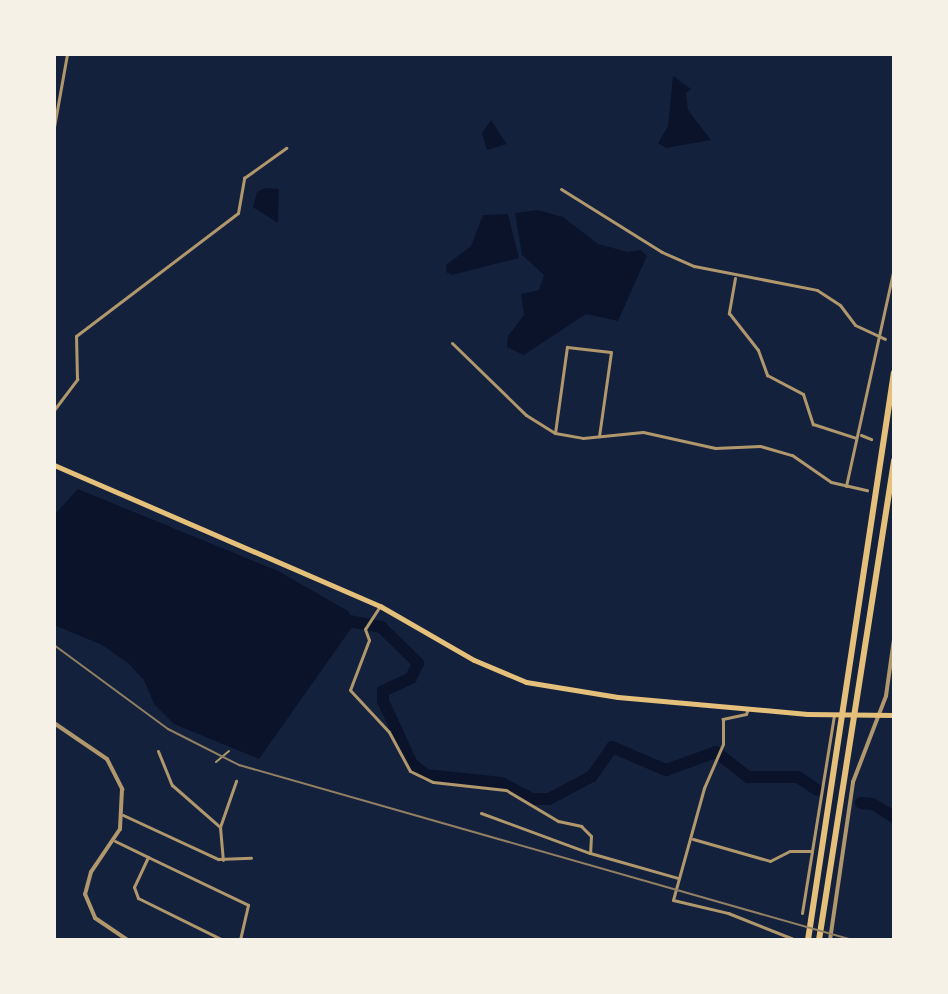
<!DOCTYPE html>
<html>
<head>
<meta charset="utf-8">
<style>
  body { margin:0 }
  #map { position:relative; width:948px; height:994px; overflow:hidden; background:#14213d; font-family:Rubik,sans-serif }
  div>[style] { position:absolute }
  .water>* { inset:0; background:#0b132b }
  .river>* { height:12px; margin:-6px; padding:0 6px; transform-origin:6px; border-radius:6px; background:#0b132b }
  .pedestrian>* { height:2px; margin:-1px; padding:0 1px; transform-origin:1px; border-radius:1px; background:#b1986c }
  .minor>* { height:3px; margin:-1.5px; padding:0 1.5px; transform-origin:1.5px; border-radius:1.5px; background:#b1986c }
  .tertiary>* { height:4px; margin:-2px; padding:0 2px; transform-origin:2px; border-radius:2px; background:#b1986c }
  .primary>* { height:5px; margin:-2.5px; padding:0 2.5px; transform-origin:2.5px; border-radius:2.5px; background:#e5c07b }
  .motorway>* { height:6px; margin:-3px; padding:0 3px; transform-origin:3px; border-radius:3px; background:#e5c07b }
  .rail>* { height:2px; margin:-1px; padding:0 1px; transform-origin:1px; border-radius:1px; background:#918062 }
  span { translate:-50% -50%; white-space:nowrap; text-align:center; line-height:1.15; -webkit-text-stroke:6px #f6f1e7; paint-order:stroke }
  .frame { position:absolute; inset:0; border:56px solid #f6f1e7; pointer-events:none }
</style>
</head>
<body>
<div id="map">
  <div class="water">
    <i style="clip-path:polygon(673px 76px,691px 89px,686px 93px,688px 110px,711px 140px,666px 148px,658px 143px,668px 126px)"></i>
    <i style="clip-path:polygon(491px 120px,507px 144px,487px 150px,482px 133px)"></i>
    <i style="clip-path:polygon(265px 188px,279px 189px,278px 223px,253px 207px,257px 192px)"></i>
    <i style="clip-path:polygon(538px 210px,563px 217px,598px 244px,628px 252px,641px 250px,647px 256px,618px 321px,586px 314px,524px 355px,507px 347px,508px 336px,524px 315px,521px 294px,539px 290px,544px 275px,522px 255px,515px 213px)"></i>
    <i style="clip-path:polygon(508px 214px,519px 258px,452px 275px,446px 272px,446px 265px,471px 246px,483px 215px)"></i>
    <i style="clip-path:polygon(78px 489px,278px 571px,348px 611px,355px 623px,259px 759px,174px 724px,154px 704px,144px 680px,128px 663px,102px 645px,54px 625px,54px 515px)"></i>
  </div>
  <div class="river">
    <i style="left:338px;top:619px;width:44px;rotate:10.5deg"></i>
    <i style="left:381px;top:627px;width:52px;rotate:44.2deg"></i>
    <i style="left:418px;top:663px;width:17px;rotate:115deg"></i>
    <i style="left:411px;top:678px;width:31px;rotate:155deg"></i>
    <i style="left:383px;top:691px;width:10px;rotate:90deg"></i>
    <i style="left:383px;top:701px;width:69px;rotate:65.3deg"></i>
    <i style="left:412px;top:764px;width:18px;rotate:38deg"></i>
    <i style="left:426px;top:775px;width:76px;rotate:6deg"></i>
    <i style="left:502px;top:783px;width:34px;rotate:28deg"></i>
    <i style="left:532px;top:799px;width:17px"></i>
    <i style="left:549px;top:799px;width:49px;rotate:-28.1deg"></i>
    <i style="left:592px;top:776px;width:35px;rotate:-55deg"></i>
    <i style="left:612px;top:747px;width:59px;rotate:23.1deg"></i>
    <i style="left:666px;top:770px;width:53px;rotate:-19.8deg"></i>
    <i style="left:716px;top:752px;width:41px;rotate:38deg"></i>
    <i style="left:748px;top:777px;width:50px"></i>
    <i style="left:798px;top:777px;width:23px;rotate:34deg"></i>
    <i style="left:861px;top:803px;width:12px;rotate:5deg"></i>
    <i style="left:873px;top:804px;width:25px;rotate:32deg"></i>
  </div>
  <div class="pedestrian">
    <i style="left:216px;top:762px;width:17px;rotate:-40deg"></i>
  </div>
  <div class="minor">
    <i style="left:54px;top:127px;width:74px;rotate:-79.9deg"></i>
    <i style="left:561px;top:189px;width:119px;rotate:32deg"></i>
    <i style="left:662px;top:252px;width:35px;rotate:24deg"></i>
    <i style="left:694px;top:266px;width:125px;rotate:11deg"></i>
    <i style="left:817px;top:290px;width:27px;rotate:33deg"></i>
    <i style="left:840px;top:305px;width:25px;rotate:53deg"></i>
    <i style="left:855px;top:325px;width:33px;rotate:25deg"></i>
    <i style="left:735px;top:278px;width:36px;rotate:100deg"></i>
    <i style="left:729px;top:313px;width:47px;rotate:51.9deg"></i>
    <i style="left:758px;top:350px;width:27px;rotate:70deg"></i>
    <i style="left:767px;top:375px;width:41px;rotate:27.8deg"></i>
    <i style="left:803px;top:394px;width:32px;rotate:72deg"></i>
    <i style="left:813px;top:424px;width:45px;rotate:18deg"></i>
    <i style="left:452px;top:343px;width:103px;rotate:44.2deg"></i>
    <i style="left:526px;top:415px;width:34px;rotate:32deg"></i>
    <i style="left:555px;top:433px;width:28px;rotate:10deg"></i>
    <i style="left:583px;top:438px;width:60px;rotate:-5.7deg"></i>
    <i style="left:643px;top:432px;width:74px;rotate:12.5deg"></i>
    <i style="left:715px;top:448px;width:45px;rotate:-2.5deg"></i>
    <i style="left:760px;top:446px;width:33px;rotate:16deg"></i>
    <i style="left:792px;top:455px;width:47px;rotate:34.7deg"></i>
    <i style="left:831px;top:482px;width:37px;rotate:13deg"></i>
    <i style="left:54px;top:410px;width:39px;rotate:-53deg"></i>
    <i style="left:77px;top:379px;width:43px;rotate:-91.3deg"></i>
    <i style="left:76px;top:336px;width:203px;rotate:-37.2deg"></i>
    <i style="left:238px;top:213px;width:36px;rotate:-80deg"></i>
    <i style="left:244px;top:178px;width:52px;rotate:-35.5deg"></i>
    <i style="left:555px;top:433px;width:87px;rotate:-82.1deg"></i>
    <i style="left:567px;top:347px;width:44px;rotate:6.5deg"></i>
    <i style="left:611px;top:352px;width:85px;rotate:98.1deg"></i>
    <i style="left:861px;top:435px;width:11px;rotate:22deg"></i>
    <i style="left:846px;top:486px;width:224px;rotate:-77.6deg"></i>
    <i style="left:380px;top:606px;width:27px;rotate:123deg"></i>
    <i style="left:365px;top:629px;width:12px;rotate:70deg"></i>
    <i style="left:369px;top:640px;width:53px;rotate:110.8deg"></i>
    <i style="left:350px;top:690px;width:57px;rotate:47.1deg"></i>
    <i style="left:389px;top:732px;width:44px;rotate:61.7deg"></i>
    <i style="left:410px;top:771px;width:25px;rotate:26deg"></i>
    <i style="left:433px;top:782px;width:73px;rotate:6.3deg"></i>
    <i style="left:506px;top:790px;width:61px;rotate:30.8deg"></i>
    <i style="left:558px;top:821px;width:24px;rotate:12deg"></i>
    <i style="left:581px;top:826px;width:14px;rotate:45deg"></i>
    <i style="left:591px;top:836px;width:17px;rotate:93deg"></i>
    <i style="left:590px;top:853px;width:91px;rotate:15.9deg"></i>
    <i style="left:748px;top:708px;width:6px;rotate:108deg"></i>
    <i style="left:746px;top:714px;width:24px;rotate:168deg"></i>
    <i style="left:723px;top:719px;width:25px;rotate:90deg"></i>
    <i style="left:723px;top:744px;width:48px;rotate:113.4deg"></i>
    <i style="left:704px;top:788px;width:116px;rotate:105.5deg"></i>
    <i style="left:673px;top:900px;width:57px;rotate:13.3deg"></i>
    <i style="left:728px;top:913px;width:73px;rotate:21.7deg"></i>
    <i style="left:158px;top:751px;width:37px;rotate:68deg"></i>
    <i style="left:172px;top:785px;width:64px;rotate:41.2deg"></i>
    <i style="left:220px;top:827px;width:33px;rotate:85deg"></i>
    <i style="left:481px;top:813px;width:116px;rotate:20.2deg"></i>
    <i style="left:123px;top:815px;width:105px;rotate:24.9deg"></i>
    <i style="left:218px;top:859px;width:33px;rotate:-2deg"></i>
    <i style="left:220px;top:827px;width:49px;rotate:-70.8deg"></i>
    <i style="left:693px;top:839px;width:80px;rotate:15.9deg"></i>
    <i style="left:770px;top:861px;width:22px;rotate:-27deg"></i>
    <i style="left:790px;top:851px;width:22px"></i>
    <i style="left:812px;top:851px;width:138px;rotate:-80.8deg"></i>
    <i style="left:115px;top:841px;width:37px;rotate:26deg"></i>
    <i style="left:148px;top:857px;width:33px;rotate:115deg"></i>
    <i style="left:134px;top:887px;width:12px;rotate:70deg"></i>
    <i style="left:138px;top:898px;width:95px;rotate:26.3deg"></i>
    <i style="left:148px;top:857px;width:111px;rotate:25.6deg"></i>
    <i style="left:248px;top:905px;width:36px;rotate:103deg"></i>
    <i style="left:802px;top:913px;width:63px;rotate:-80.8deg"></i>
  </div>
  <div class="tertiary">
    <i style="left:54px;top:723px;width:64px;rotate:34.2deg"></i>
    <i style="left:107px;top:759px;width:34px;rotate:63deg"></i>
    <i style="left:122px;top:789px;width:40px;rotate:92.9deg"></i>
    <i style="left:120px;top:829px;width:52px;rotate:124deg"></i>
    <i style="left:91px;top:872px;width:23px;rotate:105deg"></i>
    <i style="left:85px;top:894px;width:26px;rotate:67deg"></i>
    <i style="left:95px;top:918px;width:40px;rotate:34deg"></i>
    <i style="left:830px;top:940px;width:160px;rotate:-81.7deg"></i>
    <i style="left:853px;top:782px;width:92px;rotate:-69deg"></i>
    <i style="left:886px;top:696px;width:58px;rotate:-82deg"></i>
  </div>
  <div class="primary">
    <i style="left:54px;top:465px;width:355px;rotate:23.4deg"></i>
    <i style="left:380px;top:606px;width:108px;rotate:29.9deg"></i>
    <i style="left:474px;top:660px;width:56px;rotate:22.9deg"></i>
    <i style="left:526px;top:682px;width:93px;rotate:9.3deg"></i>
    <i style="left:618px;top:697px;width:190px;rotate:5.1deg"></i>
    <i style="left:807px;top:714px;width:87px;rotate:0.7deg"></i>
  </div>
  <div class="motorway">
    <i style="left:808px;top:940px;width:574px;rotate:-81.39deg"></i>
    <i style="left:819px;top:940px;width:486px;rotate:-81.1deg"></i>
  </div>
  <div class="rail">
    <i style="left:54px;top:645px;width:142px;rotate:36.4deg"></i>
    <i style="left:168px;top:729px;width:80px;rotate:26.9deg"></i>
    <i style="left:239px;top:765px;width:637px;rotate:15.93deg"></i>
  </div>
  <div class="frame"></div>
</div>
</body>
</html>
